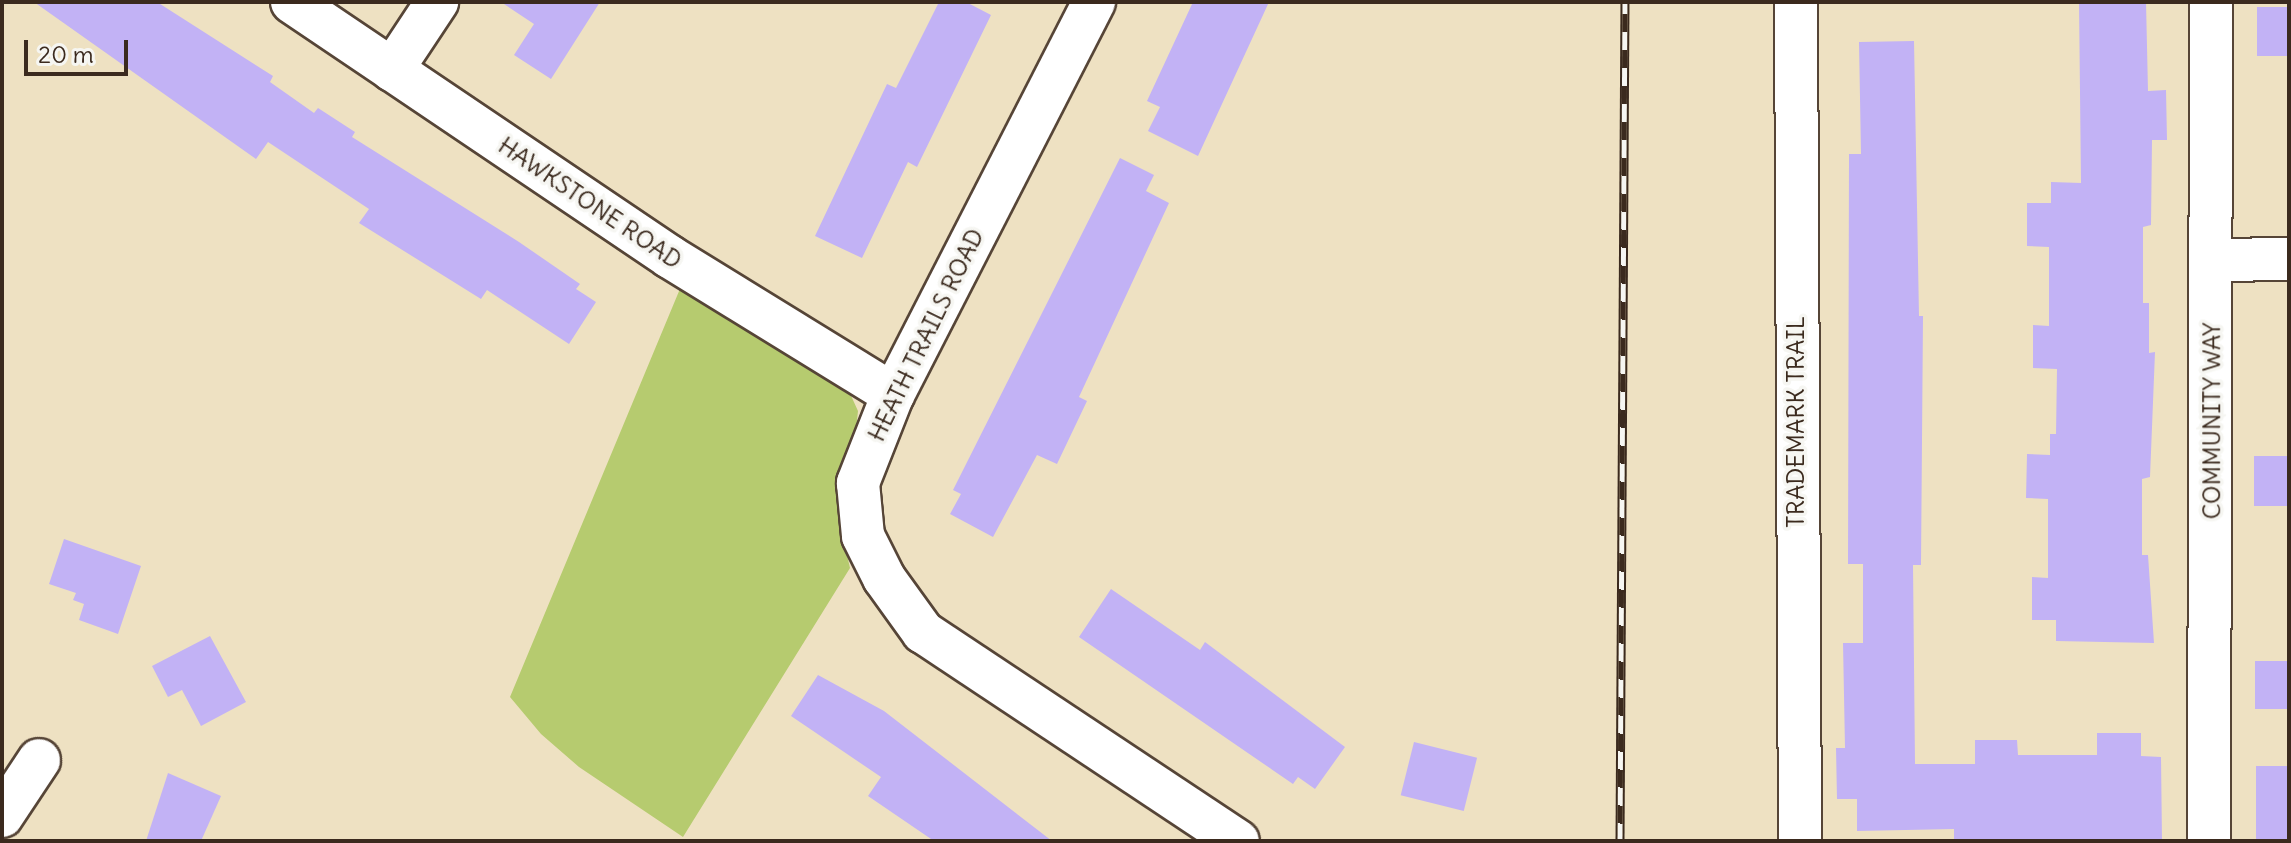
<!DOCTYPE html>
<html>
<head>
<meta charset="utf-8">
<style>
  body { margin:0 }
  #map { position:relative; width:2291px; height:843px; overflow:hidden; background:#eee1c2; font-family:Delius,sans-serif }
  div>[style] { position:absolute }
  .green>* { inset:0; background:#b6cb6f }
  .building>* { inset:0; background:#c2b2f5; transform-origin:0 0 }
  .roads { filter:drop-shadow(2px 0 #564537) drop-shadow(-2px 0 #564537) drop-shadow(0 2px #564537) drop-shadow(0 -2px #564537) }
  .street>* { height:42px; margin:-21px; padding:0 21px; transform-origin:21px; border-radius:21px; background:#fff }
  .rail>* { height:9px; margin-top:-4.5px; transform-origin:0; background:repeating-linear-gradient(90deg,#f6f6f2 0 18px,#3b2a1e 0 36px); box-sizing:border-box; border-block:2px solid #3b2a1e }
  span { translate:-50% -50%; white-space:nowrap; text-align:center; line-height:1.15; -webkit-text-stroke:7px #f6f6f2; paint-order:stroke }
  .street-label { font-size:24px; color:#3b2a1e }
  .frame { position:absolute; inset:0; border:4px solid #3b2a1e; pointer-events:none }
  .scale { position:absolute; left:24px; top:40px; width:104px; height:36px; box-sizing:border-box; border:4px solid #3b2a1e; border-top:0; padding-left:10px; font-size:24px; line-height:28px; white-space:nowrap; color:#3b2a1e; -webkit-text-stroke:6px #f6f6f2; paint-order:stroke }
</style>
</head>
<body>
<div id="map">
  <div class="green">
    <i style="clip-path:polygon(682px 284px,848px 389px,858px 411px,844px 542px,850px 568px,683px 837px,579px 767px,541px 734px,510px 697px)"></i>
  </div>
  <div class="building">
    <i style="clip-path:polygon(34px 2px,157px 2px,273px 76px,270px 82px,314px 113px,318px 108px,355px 132px,352px 137px,519px 242px,580px 284px,576px 289px,596px 302px,569px 344px,487px 290px,481px 299px,359px 223px,369px 209px,268px 142px,256px 159px)"></i>
    <i style="clip-path:polygon(501px 2px,600px 2px,551px 79px,514px 55px,534px 24px)"></i>
    <i style="clip-path:polygon(939px 2px,966px 2px,991px 15px,917px 167px,908px 162px,862px 258px,815px 236px,887px 84px,896px 88px)"></i>
    <i style="clip-path:polygon(1193px 2px,1269px 2px,1198px 156px,1148px 131px,1160px 107px,1147px 101px)"></i>
    <i style="clip-path:polygon(2079px 2px,2146px 2px,2148px 91px,2166px 90px,2167px 140px,2152px 140px,2151px 225px,2143px 227px,2143px 303px,2149px 303px,2149px 353px,2155px 352px,2150px 477px,2142px 479px,2142px 555px,2148px 555px,2154px 643px,2056px 641px,2056px 620px,2032px 620px,2032px 577px,2048px 578px,2048px 499px,2026px 498px,2027px 454px,2050px 455px,2050px 434px,2056px 434px,2057px 369px,2033px 368px,2033px 325px,2049px 326px,2049px 247px,2027px 246px,2027px 203px,2051px 203px,2051px 182px,2081px 183px)"></i>
    <i style="left:2257px;top:7px;width:32px;height:49px"></i>
    <i style="clip-path:polygon(1914px 41px,1919px 316px,1923px 316px,1921px 565px,1913px 565px,1915px 764px,1975px 764px,1975px 740px,2017px 740px,2018px 755px,2097px 755px,2097px 733px,2141px 733px,2141px 756px,2161px 757px,2162px 841px,1954px 841px,1954px 829px,1857px 831px,1857px 799px,1837px 799px,1836px 748px,1845px 748px,1843px 643px,1863px 643px,1863px 564px,1848px 564px,1849px 154px,1861px 154px,1859px 42px)"></i>
    <i style="clip-path:polygon(1120px 158px,1154px 175px,1146px 191px,1169px 203px,1079px 397px,1087px 401px,1057px 464px,1037px 455px,993px 537px,950px 514px,961px 494px,953px 490px)"></i>
    <i style="left:2289px;top:456px;width:50px;height:35px;rotate:90deg"></i>
    <i style="clip-path:polygon(64px 539px,141px 566px,118px 634px,79px 620px,84px 604px,73px 600px,76px 593px,49px 584px)"></i>
    <i style="clip-path:polygon(1111px 589px,1200px 650px,1205px 642px,1345px 747px,1315px 789px,1298px 777px,1293px 784px,1079px 637px)"></i>
    <i style="clip-path:polygon(210px 636px,246px 702px,201px 726px,182px 690px,168px 697px,152px 666px)"></i>
    <i style="left:2255px;top:661px;width:34px;height:48px"></i>
    <i style="clip-path:polygon(818px 675px,884px 711px,1052px 841px,934px 841px,868px 796px,881px 777px,791px 716px)"></i>
    <i style="left:1414px;top:742px;width:65px;height:55px;rotate:14deg"></i>
    <i style="left:2256px;top:766px;width:33px;height:75px"></i>
    <i style="clip-path:polygon(168px 773px,221px 796px,201px 841px,146px 841px)"></i>
  </div>
  <div class="roads">
    <div class="street">
      <i style="left:292px;top:2px;width:456px;rotate:34deg"></i>
      <i style="left:670px;top:257px;width:262px;rotate:31.6deg"></i>
      <i style="left:1094px;top:2px;width:441px;rotate:117.1deg"></i>
      <i style="left:893px;top:394px;width:96px;rotate:111.5deg"></i>
      <i style="left:858px;top:483px;width:53px;rotate:84.6deg"></i>
      <i style="left:863px;top:536px;width:47px;rotate:63.4deg"></i>
      <i style="left:884px;top:578px;width:67px;rotate:54.2deg"></i>
      <i style="left:923px;top:632px;width:378px;rotate:33.6deg"></i>
      <i style="left:1796px;top:2px;width:839px;rotate:89.73deg"></i>
      <i style="left:392px;top:70px;width:82px;rotate:-56.5deg"></i>
      <i style="left:2212px;top:260px;width:77px;rotate:-0.7deg"></i>
      <i style="left:2px;top:816px;width:67px;rotate:-56.5deg"></i>
      <i style="left:2209px;top:841px;width:839px;rotate:-89.86deg"></i>
    </div>
  </div>
  <div class="rail">
    <i style="left:1620px;top:841px;width:839px;rotate:-89.66deg"></i>
  </div>
  <div class="street-label">
    <span style="left:590px;top:203px;rotate:34deg">HAWKSTONE ROAD</span>
    <span style="left:926px;top:335px;rotate:-64deg">HEATH TRAILS ROAD</span>
    <span style="left:2212px;top:421px;rotate:-90deg">COMMUNITY WAY</span>
    <span style="left:1796px;top:422px;rotate:-90deg">TRADEMARK TRAIL</span>
  </div>
  <div class="frame"></div>
  <div class="scale">20 m</div>
</div>
</body>
</html>
